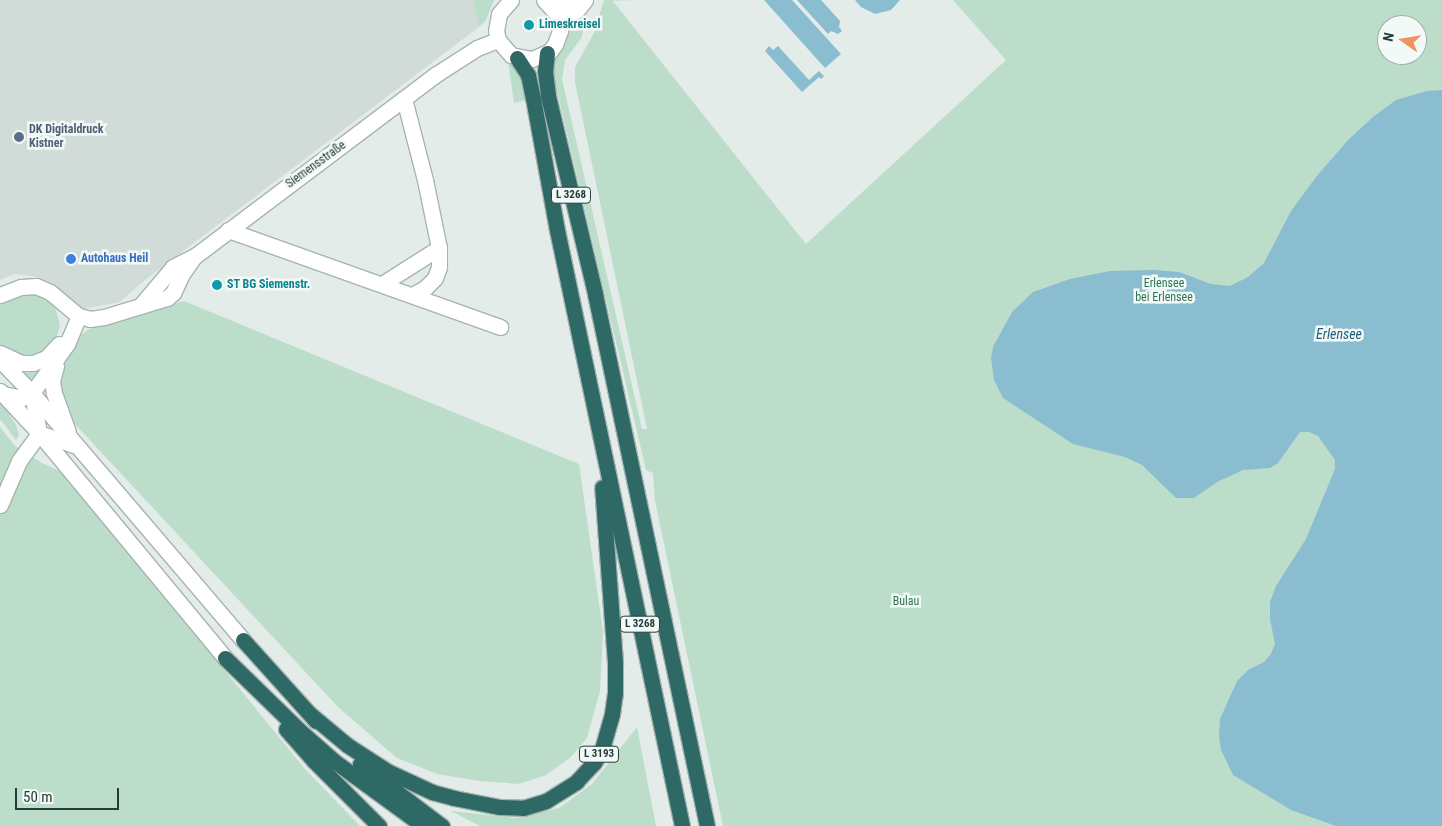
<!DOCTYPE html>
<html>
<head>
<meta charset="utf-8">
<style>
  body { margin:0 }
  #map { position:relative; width:1442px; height:826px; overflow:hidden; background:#e3ece9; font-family:"Roboto Condensed",sans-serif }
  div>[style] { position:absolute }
  .built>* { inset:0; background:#d1dcd8 }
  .green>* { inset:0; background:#bcddc9 }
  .water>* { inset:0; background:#8bbdd1 }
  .roads { filter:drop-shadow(1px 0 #a6b4b1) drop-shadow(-1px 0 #a6b4b1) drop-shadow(0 1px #a6b4b1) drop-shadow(0 -1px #a6b4b1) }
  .street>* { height:15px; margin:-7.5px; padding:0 7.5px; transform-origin:7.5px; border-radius:7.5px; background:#fff }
  .secondary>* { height:15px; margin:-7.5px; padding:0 7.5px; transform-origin:7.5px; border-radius:7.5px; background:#fff }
  .highway>* { height:15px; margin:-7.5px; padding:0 7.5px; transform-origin:7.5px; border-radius:7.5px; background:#2f6965 }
  .dots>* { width:14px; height:14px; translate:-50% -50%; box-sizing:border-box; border:2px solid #f3f9f7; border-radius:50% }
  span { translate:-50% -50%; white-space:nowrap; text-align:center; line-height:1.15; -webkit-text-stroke:5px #f3f9f7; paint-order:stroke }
  .shield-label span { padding:1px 4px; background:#f3f9f7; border:1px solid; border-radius:4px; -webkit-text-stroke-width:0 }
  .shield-label { font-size:11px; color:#233d3a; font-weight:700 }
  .culture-label { font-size:12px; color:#0d838f; font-weight:700 }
  .left { translate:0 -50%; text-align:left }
  .service-label { font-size:12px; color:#4e5e75; font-weight:700 }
  .street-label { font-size:12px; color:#233d3a }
  .shop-label { font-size:12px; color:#366cbe; font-weight:700 }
  .park-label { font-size:12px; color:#2d7452 }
  .water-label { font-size:14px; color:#1d5d79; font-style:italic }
  .north { position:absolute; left:1377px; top:15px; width:50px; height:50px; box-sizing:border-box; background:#f3f9f7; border:1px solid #a0aeab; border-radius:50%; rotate:283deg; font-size:14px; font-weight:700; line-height:20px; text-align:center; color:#233d3a }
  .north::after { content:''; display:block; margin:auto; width:18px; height:22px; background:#f0945d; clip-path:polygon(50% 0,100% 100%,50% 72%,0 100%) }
  .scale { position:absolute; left:15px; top:788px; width:104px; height:22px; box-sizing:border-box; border:2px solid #233d3a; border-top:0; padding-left:6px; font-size:15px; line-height:18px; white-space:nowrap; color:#233d3a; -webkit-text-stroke:4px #f3f9f7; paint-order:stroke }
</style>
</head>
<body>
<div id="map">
  <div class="built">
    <i style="clip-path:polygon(0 0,473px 0,479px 27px,145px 280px,120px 302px,84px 309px,47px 281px,32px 276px,15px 274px,0 280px)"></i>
  </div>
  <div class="green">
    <i style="clip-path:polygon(473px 0,494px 0,486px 20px,479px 27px)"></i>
    <i style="clip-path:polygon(evenodd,604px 0,612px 0,806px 244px,1006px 60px,953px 0,1442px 0,1442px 826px,723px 826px,655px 501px,653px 473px,646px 470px,558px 95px,552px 96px,551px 57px,566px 28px,574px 20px,582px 17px,584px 25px,582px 37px,565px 60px,562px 79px,642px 429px,647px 429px,575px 82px,575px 67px,594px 33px,604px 0,1387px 25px,1417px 25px,1417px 55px,1387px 55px,1387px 25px)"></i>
    <i style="clip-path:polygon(508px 61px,519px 66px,527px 100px,514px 103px)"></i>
    <i style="clip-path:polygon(31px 293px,43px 296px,50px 301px,56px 310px,60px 325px,57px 336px,49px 347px,37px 355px,25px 356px,9px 353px,0 345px,0 303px,18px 294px)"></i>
    <i style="clip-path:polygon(184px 301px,579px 464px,603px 632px,600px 691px,587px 738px,571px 757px,546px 775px,519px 784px,479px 781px,437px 774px,397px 758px,338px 707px,74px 423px,64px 408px,58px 381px,73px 345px,82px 334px,89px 329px)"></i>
    <i style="clip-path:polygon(45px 363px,32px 382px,15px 369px)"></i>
    <i style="clip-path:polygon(0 400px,16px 425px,19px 435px,16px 440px,0 419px)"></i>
    <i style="clip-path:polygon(0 427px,15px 446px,42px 463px,64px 473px,304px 768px,360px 826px,0 826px)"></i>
    <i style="clip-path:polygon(637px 727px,656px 826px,480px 826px,451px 811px,516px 818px,559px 808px,592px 784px)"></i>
  </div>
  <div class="water">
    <i style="clip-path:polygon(764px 0,792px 0,841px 54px,825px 68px)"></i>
    <i style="clip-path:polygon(797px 0,821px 0,840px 21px,839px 27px,842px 31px,838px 34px,831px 31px,828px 34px)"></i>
    <i style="clip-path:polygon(855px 0,900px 0,891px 10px,875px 14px,861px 7px)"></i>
    <i style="clip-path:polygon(769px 46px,773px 50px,778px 46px,809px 80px,819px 71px,824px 76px,821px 79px,819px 77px,802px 92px,765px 51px)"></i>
    <i style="clip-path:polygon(1442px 90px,1442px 826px,1336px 826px,1291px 810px,1233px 775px,1221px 750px,1219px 736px,1220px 719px,1237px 681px,1248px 670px,1264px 662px,1271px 654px,1275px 644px,1270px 619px,1270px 602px,1276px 586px,1306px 539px,1335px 469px,1335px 460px,1318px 436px,1309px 432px,1300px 432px,1278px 463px,1270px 468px,1243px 470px,1217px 482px,1194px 498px,1176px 498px,1142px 465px,1125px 457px,1073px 444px,1003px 398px,994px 380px,991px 358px,993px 347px,1012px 312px,1033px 292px,1070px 279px,1110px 271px,1154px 270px,1179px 272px,1211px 284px,1230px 286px,1248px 277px,1264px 263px,1291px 211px,1316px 177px,1348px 140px,1373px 117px,1396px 100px,1427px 91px)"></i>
  </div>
  <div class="roads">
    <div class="street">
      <i style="left:553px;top:8px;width:20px;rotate:-20deg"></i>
      <i style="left:572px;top:1px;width:12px;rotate:-5deg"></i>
      <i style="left:559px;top:22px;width:22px;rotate:-34deg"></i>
      <i style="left:577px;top:10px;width:13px;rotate:-51deg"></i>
      <i style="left:228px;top:230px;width:289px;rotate:19.6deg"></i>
      <i style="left:382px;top:284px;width:67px;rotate:-32.3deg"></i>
      <i style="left:439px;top:248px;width:69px;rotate:-101.6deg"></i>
      <i style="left:425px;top:180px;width:84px;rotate:-104.5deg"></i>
      <i style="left:0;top:295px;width:22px;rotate:-21deg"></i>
      <i style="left:21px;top:287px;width:15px;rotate:-4deg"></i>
      <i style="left:36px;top:286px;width:15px;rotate:23deg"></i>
      <i style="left:50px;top:292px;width:38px;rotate:40deg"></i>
      <i style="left:79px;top:316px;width:11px;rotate:15deg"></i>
      <i style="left:90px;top:319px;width:14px;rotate:-8deg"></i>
      <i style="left:104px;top:317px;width:66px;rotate:-16.8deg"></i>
      <i style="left:167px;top:298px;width:8px;rotate:-40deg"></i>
      <i style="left:173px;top:293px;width:21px;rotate:-65deg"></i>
      <i style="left:182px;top:274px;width:21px;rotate:-55deg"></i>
      <i style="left:412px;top:295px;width:15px;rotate:-28deg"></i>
      <i style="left:425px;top:288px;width:14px;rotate:-45deg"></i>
      <i style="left:435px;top:278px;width:12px;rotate:-70deg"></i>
      <i style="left:439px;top:267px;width:19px;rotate:-90deg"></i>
      <i style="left:140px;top:306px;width:51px;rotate:-49.8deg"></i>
      <i style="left:173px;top:267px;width:25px;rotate:-27deg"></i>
      <i style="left:195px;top:256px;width:301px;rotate:-37deg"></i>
      <i style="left:435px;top:75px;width:50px;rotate:-32.7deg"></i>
      <i style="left:477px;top:48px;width:22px;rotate:-21deg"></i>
      <i style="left:0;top:353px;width:23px;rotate:25deg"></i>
      <i style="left:21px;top:363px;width:12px"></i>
      <i style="left:33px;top:363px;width:14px;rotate:-21deg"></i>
      <i style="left:46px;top:358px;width:19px;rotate:-47deg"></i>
      <i style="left:56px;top:366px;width:16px;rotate:105deg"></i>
      <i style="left:52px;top:381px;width:12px;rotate:81deg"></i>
      <i style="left:54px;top:393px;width:41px;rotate:70.3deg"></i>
      <i style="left:32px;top:393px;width:41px;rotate:80.1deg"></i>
      <i style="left:3px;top:394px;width:19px;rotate:12deg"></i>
      <i style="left:22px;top:398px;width:11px;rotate:-27deg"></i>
      <i style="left:32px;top:393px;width:60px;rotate:-54.5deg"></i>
      <i style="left:67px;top:344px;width:30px;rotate:-67deg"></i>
      <i style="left:39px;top:433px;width:37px;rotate:19deg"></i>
      <i style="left:0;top:505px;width:48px;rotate:-66.6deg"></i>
      <i style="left:19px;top:461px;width:34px;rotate:-54deg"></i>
    </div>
    <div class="secondary">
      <i style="left:511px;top:0;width:18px;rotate:131deg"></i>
      <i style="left:499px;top:14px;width:17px;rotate:100deg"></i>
      <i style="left:496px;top:31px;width:9px;rotate:77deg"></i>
      <i style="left:498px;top:40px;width:20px;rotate:49deg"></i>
      <i style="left:511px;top:55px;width:21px;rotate:11deg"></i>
      <i style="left:532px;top:59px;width:20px;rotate:-24deg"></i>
      <i style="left:550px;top:51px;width:9px;rotate:-54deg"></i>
      <i style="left:555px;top:44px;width:14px;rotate:-69deg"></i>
      <i style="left:560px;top:31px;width:17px;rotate:-100deg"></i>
      <i style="left:557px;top:14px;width:19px;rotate:-133deg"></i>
      <i style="left:0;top:360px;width:46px;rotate:45.9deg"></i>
      <i style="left:32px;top:393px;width:325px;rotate:49.5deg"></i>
      <i style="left:0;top:391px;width:57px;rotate:47.1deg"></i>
      <i style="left:39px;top:433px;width:292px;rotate:50.4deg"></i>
    </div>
    <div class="highway">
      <i style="left:547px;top:53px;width:18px;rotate:96deg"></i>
      <i style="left:545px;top:71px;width:25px;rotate:83deg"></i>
      <i style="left:548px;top:96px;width:204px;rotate:76.6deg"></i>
      <i style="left:595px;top:294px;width:544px;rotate:78.11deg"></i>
      <i style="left:517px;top:58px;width:20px;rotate:57deg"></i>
      <i style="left:528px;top:75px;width:24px;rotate:78deg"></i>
      <i style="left:533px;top:98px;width:134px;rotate:79.7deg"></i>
      <i style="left:557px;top:230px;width:609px;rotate:78.15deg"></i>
      <i style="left:243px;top:640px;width:109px;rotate:48deg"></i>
      <i style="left:225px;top:658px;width:103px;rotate:44.2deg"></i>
      <i style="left:299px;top:730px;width:47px;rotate:41.5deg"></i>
      <i style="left:334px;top:761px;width:110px;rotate:36.1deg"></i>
      <i style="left:311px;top:715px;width:47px;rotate:39.8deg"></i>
      <i style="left:347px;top:745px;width:48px;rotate:33deg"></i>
      <i style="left:387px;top:771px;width:50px;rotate:25deg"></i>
      <i style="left:432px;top:792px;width:23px;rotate:15deg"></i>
      <i style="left:454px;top:798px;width:47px;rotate:11.1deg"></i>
      <i style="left:500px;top:807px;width:23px;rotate:2deg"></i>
      <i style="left:523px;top:808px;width:24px;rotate:-17deg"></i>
      <i style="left:546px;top:801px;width:36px;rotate:-32deg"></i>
      <i style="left:576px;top:782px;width:26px;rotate:-47deg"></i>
      <i style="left:594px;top:763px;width:16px;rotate:-60deg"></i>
      <i style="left:602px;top:749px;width:36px;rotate:-74deg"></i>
      <i style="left:612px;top:714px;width:22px;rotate:-82deg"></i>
      <i style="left:615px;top:692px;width:30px;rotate:-90deg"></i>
      <i style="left:615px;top:662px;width:175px;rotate:-94.2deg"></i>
      <i style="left:286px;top:729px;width:43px;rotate:48.8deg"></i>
      <i style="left:314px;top:761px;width:92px;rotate:45deg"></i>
      <i style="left:360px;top:764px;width:103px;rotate:37.1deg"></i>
    </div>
  </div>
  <div class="dots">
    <i style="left:529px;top:25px;background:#0f9aa8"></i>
    <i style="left:19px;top:137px;background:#5c6f8a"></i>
    <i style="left:71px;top:259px;background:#3f7fe0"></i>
    <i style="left:217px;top:285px;background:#0f9aa8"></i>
  </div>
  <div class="shield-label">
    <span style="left:571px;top:195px">L 3268</span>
    <span style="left:640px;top:624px">L 3268</span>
    <span style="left:599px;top:754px">L 3193</span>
  </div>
  <div class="culture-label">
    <span class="left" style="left:539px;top:25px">Limeskreisel</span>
    <span class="left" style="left:227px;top:285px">ST BG Siemenstr.</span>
  </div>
  <div class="service-label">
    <span class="left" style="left:29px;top:137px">DK Digitaldruck<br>Kistner</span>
  </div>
  <div class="street-label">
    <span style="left:316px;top:165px;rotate:-36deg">Siemensstraße</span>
  </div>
  <div class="shop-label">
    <span class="left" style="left:81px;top:259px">Autohaus Heil</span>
  </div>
  <div class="park-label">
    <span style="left:1164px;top:291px">Erlensee<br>bei Erlensee</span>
    <span style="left:906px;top:602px">Bulau</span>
  </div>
  <div class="water-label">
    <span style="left:1339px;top:334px">Erlensee</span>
  </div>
  <div class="north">N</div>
  <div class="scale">50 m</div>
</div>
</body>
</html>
